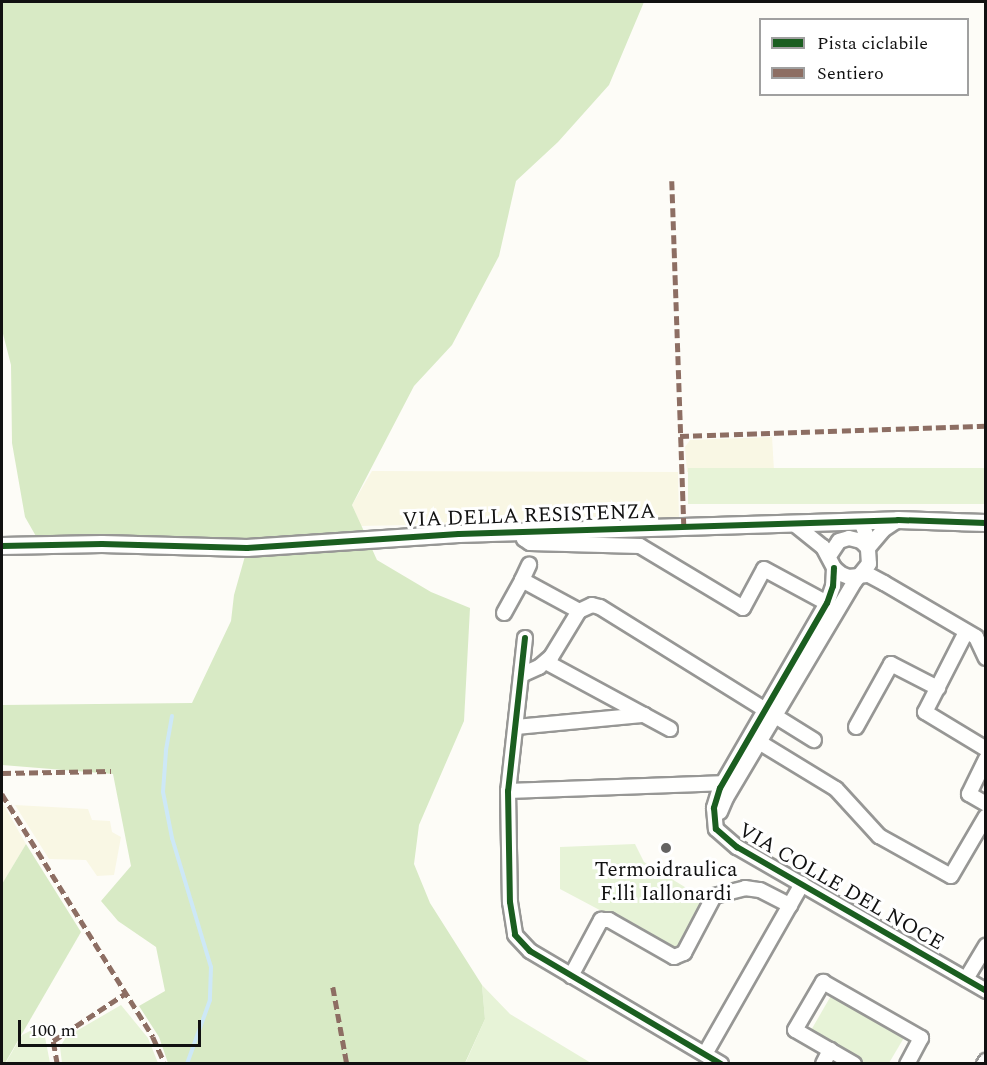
<!DOCTYPE html>
<html>
<head>
<meta charset="utf-8">
<style>
  body { margin:0 }
  #map { position:relative; width:987px; height:1065px; overflow:hidden; background:#fdfcf7; font-family:Spectral,serif }
  div>[style] { position:absolute }
  .farmland>* { inset:0; background:#f9f7e4 }
  .green>* { inset:0; background:#e7f3d7; transform-origin:0 0 }
  .forest>* { inset:0; background:#d8eac5 }
  .stream>* { height:4px; margin:-2px; padding:0 2px; transform-origin:2px; border-radius:2px; background:#cde8f7 }
  .roads { filter:drop-shadow(2px 0 #979795) drop-shadow(-2px 0 #979795) drop-shadow(0 2px #979795) drop-shadow(0 -2px #979795) }
  .minor>* { height:14px; margin:-7px; padding:0 7px; transform-origin:7px; border-radius:7px; background:#fffffe }
  .tertiary>* { height:16px; margin:-8px; padding:0 8px; transform-origin:8px; border-radius:8px; background:#fffffe }
  .quiet>* { height:4.5px; margin-top:-2.25px; transform-origin:0; background:repeating-linear-gradient(90deg,#8d6e63 0 9px,transparent 0 13.5px) }
  .cycleway>* { height:6px; margin:-3px; padding:0 3px; transform-origin:3px; border-radius:3px; background:#1b5e20 }
  .dots>* { width:16px; height:16px; translate:-50% -50%; box-sizing:border-box; border:3px solid #fff; border-radius:50% }
  span { translate:-50% -50%; white-space:nowrap; text-align:center; line-height:1.15; -webkit-text-stroke:6px #fff; paint-order:stroke }
  .street-label { font-size:21px; color:#111 }
  .poi-label { font-size:21px; color:#111 }
  .frame { position:absolute; inset:0; border:3px solid #111; pointer-events:none }
  .legend { position:absolute; left:759px; top:18px; width:210px; height:78px; box-sizing:border-box; background:#fff; border:2px solid #a0a0a0; margin:0; padding:8px 10px; list-style:none; font-size:18px; color:#111 }
  .legend li { display:flex; align-items:center; gap:12px; height:30px }
  .legend b { width:30px; border:2px solid #a0a0a0 }
  .scale { position:absolute; left:18px; top:1020px; width:183px; height:27px; box-sizing:border-box; border:3px solid #111; border-top:0; padding-left:8px; font-size:18px; line-height:21px; white-space:nowrap; color:#111; -webkit-text-stroke:4px #fff; paint-order:stroke }
</style>
</head>
<body>
<div id="map">
  <div class="farmland">
    <i style="clip-path:polygon(772px 437px,774px 470px,687px 472px,685px 447px,690px 440px)"></i>
    <i style="clip-path:polygon(372px 471px,678px 472px,679px 519px,361px 526px,352px 505px)"></i>
    <i style="clip-path:polygon(2px 802px,26px 844px,2px 884px)"></i>
    <i style="clip-path:polygon(15px 805px,88px 809px,92px 820px,110px 821px,112px 832px,121px 837px,114px 875px,97px 876px,86px 860px,49px 859px)"></i>
  </div>
  <div class="green">
    <i style="left:985px;top:468px;width:36px;height:297px;rotate:90deg"></i>
    <i style="clip-path:polygon(635px 844px,644px 862px,706px 900px,677px 951px,560px 889px,560px 847px)"></i>
    <i style="clip-path:polygon(482px 985px,510px 1014px,591px 1063px,465px 1064px,485px 1019px)"></i>
    <i style="clip-path:polygon(832px 994px,905px 1036px,889px 1063px,864px 1064px,810px 1032px)"></i>
    <i style="clip-path:polygon(121px 1005px,148px 1038px,158px 1063px,62px 1063px,60px 1047px,66px 1037px)"></i>
    <i style="clip-path:polygon(30px 1031px,45px 1037px,50px 1063px,5px 1064px,22px 1035px)"></i>
  </div>
  <div class="forest">
    <i style="clip-path:polygon(2px 2px,644px 2px,609px 85px,558px 142px,516px 181px,499px 256px,452px 345px,414px 386px,352px 505px,377px 560px,431px 592px,470px 608px,464px 721px,419px 825px,414px 864px,430px 903px,482px 985px,485px 1019px,465px 1063px,168px 1063px,159px 1037px,139px 1006px,165px 991px,156px 947px,118px 921px,101px 901px,131px 866px,113px 774px,2px 765px,2px 705px,192px 703px,231px 621px,234px 595px,247px 549px,41px 545px,25px 517px,12px 443px,11px 365px,2px 330px)"></i>
    <i style="clip-path:polygon(26px 844px,81px 932px,5px 1063px,2px 1063px,2px 884px)"></i>
  </div>
  <div class="stream">
    <i style="left:172px;top:716px;width:36px;rotate:100deg"></i>
    <i style="left:166px;top:751px;width:41px;rotate:94.2deg"></i>
    <i style="left:163px;top:792px;width:47px;rotate:78.9deg"></i>
    <i style="left:172px;top:838px;width:135px;rotate:73.2deg"></i>
    <i style="left:211px;top:967px;width:33px;rotate:92deg"></i>
    <i style="left:210px;top:1000px;width:68px;rotate:109.8deg"></i>
  </div>
  <div class="roads">
    <div class="minor">
      <i style="left:793px;top:523px;width:38px;rotate:39deg"></i>
      <i style="left:823px;top:547px;width:24px;rotate:62deg"></i>
      <i style="left:834px;top:568px;width:9px;rotate:41deg"></i>
      <i style="left:841px;top:574px;width:9px;rotate:21deg"></i>
      <i style="left:849px;top:577px;width:20px;rotate:-6deg"></i>
      <i style="left:869px;top:575px;width:17px;rotate:28deg"></i>
      <i style="left:884px;top:583px;width:107px;rotate:30.4deg"></i>
      <i style="left:976px;top:637px;width:23px;rotate:65deg"></i>
      <i style="left:524px;top:532px;width:7px;rotate:90deg"></i>
      <i style="left:524px;top:539px;width:7px;rotate:34deg"></i>
      <i style="left:530px;top:543px;width:110px;rotate:1.6deg"></i>
      <i style="left:640px;top:546px;width:120px;rotate:31deg"></i>
      <i style="left:743px;top:608px;width:44px;rotate:-61.7deg"></i>
      <i style="left:764px;top:569px;width:72px;rotate:28.4deg"></i>
      <i style="left:868px;top:548px;width:23px;rotate:-50deg"></i>
      <i style="left:883px;top:530px;width:18px;rotate:-34deg"></i>
      <i style="left:831px;top:553px;width:14px;rotate:-56deg"></i>
      <i style="left:839px;top:541px;width:10px;rotate:-17deg"></i>
      <i style="left:849px;top:538px;width:12px;rotate:14deg"></i>
      <i style="left:861px;top:541px;width:10px;rotate:45deg"></i>
      <i style="left:834px;top:568px;width:18px;rotate:93deg"></i>
      <i style="left:833px;top:586px;width:18px;rotate:109deg"></i>
      <i style="left:827px;top:603px;width:214px;rotate:120deg"></i>
      <i style="left:720px;top:788px;width:21px;rotate:107deg"></i>
      <i style="left:714px;top:808px;width:21px;rotate:85deg"></i>
      <i style="left:716px;top:829px;width:28px;rotate:41deg"></i>
      <i style="left:737px;top:847px;width:288px;rotate:30deg"></i>
      <i style="left:522px;top:580px;width:17px;rotate:-65deg"></i>
      <i style="left:504px;top:613px;width:38px;rotate:-61deg"></i>
      <i style="left:522px;top:580px;width:65px;rotate:28.5deg"></i>
      <i style="left:966px;top:632px;width:90px;rotate:117.1deg"></i>
      <i style="left:925px;top:712px;width:71px;rotate:31.2deg"></i>
      <i style="left:525px;top:638px;width:154px;rotate:96.3deg"></i>
      <i style="left:508px;top:791px;width:111px;rotate:89deg"></i>
      <i style="left:510px;top:902px;width:33px;rotate:81deg"></i>
      <i style="left:515px;top:935px;width:22px;rotate:47deg"></i>
      <i style="left:530px;top:951px;width:222px;rotate:30.6deg"></i>
      <i style="left:546px;top:662px;width:141px;rotate:28.4deg"></i>
      <i style="left:521px;top:675px;width:20px;rotate:-24deg"></i>
      <i style="left:539px;top:667px;width:16px;rotate:-40deg"></i>
      <i style="left:551px;top:657px;width:54px;rotate:-58.7deg"></i>
      <i style="left:579px;top:611px;width:14px;rotate:-25deg"></i>
      <i style="left:592px;top:605px;width:8px;rotate:14deg"></i>
      <i style="left:600px;top:607px;width:252px;rotate:31.9deg"></i>
      <i style="left:516px;top:727px;width:129px;rotate:-5.4deg"></i>
      <i style="left:856px;top:727px;width:72px;rotate:-60.9deg"></i>
      <i style="left:891px;top:664px;width:53px;rotate:27.1deg"></i>
      <i style="left:759px;top:742px;width:90px;rotate:31.4deg"></i>
      <i style="left:836px;top:789px;width:64px;rotate:47.5deg"></i>
      <i style="left:879px;top:836px;width:82px;rotate:29.1deg"></i>
      <i style="left:951px;top:876px;width:69px;rotate:-59.7deg"></i>
      <i style="left:986px;top:759px;width:39px;rotate:116deg"></i>
      <i style="left:969px;top:794px;width:20px;rotate:30deg"></i>
      <i style="left:508px;top:791px;width:220px;rotate:-2.1deg"></i>
      <i style="left:720px;top:812px;width:15px;rotate:-67deg"></i>
      <i style="left:726px;top:798px;width:252px;rotate:-59.3deg"></i>
      <i style="left:855px;top:581px;width:22px;rotate:-51deg"></i>
      <i style="left:869px;top:564px;width:27px;rotate:-94deg"></i>
      <i style="left:867px;top:537px;width:17px;rotate:-111deg"></i>
      <i style="left:571px;top:976px;width:64px;rotate:-61.8deg"></i>
      <i style="left:601px;top:920px;width:8px"></i>
      <i style="left:609px;top:920px;width:75px;rotate:29.6deg"></i>
      <i style="left:674px;top:957px;width:11px;rotate:-22deg"></i>
      <i style="left:684px;top:953px;width:64px;rotate:-62.2deg"></i>
      <i style="left:714px;top:896px;width:32px;rotate:-14deg"></i>
      <i style="left:745px;top:888px;width:15px;rotate:8deg"></i>
      <i style="left:760px;top:890px;width:34px;rotate:27deg"></i>
      <i style="left:966px;top:979px;width:39px;rotate:-59deg"></i>
      <i style="left:705px;top:1054px;width:196px;rotate:-60.3deg"></i>
      <i style="left:823px;top:1064px;width:16px;rotate:-63deg"></i>
      <i style="left:854px;top:1064px;width:68px;rotate:-150deg"></i>
      <i style="left:795px;top:1030px;width:56px;rotate:-59.7deg"></i>
      <i style="left:823px;top:982px;width:113px;rotate:29.7deg"></i>
      <i style="left:921px;top:1038px;width:30px;rotate:118deg"></i>
      <i style="left:984px;top:1064px;width:4px;rotate:-56deg"></i>
    </div>
    <div class="tertiary">
      <i style="left:2px;top:546px;width:100px;rotate:-1.1deg"></i>
      <i style="left:102px;top:544px;width:145px;rotate:1.6deg"></i>
      <i style="left:247px;top:548px;width:212px;rotate:-3.8deg"></i>
      <i style="left:459px;top:534px;width:439px;rotate:-1.8deg"></i>
      <i style="left:898px;top:520px;width:88px;rotate:2deg"></i>
    </div>
  </div>
  <div class="quiet">
    <i style="left:672px;top:181px;width:346px;rotate:88deg"></i>
    <i style="left:680px;top:436px;width:306px;rotate:-1.9deg"></i>
    <i style="left:2px;top:773px;width:109px;rotate:-1.1deg"></i>
    <i style="left:2px;top:794px;width:286px;rotate:58.1deg"></i>
    <i style="left:153px;top:1037px;width:27px;rotate:66deg"></i>
    <i style="left:333px;top:987px;width:78px;rotate:79.7deg"></i>
    <i style="left:57px;top:1064px;width:23px;rotate:-100deg"></i>
    <i style="left:53px;top:1041px;width:87px;rotate:-33.3deg"></i>
  </div>
  <div class="cycleway">
    <i style="left:2px;top:546px;width:100px;rotate:-1.1deg"></i>
    <i style="left:102px;top:544px;width:145px;rotate:1.6deg"></i>
    <i style="left:247px;top:548px;width:212px;rotate:-3.8deg"></i>
    <i style="left:459px;top:534px;width:439px;rotate:-1.8deg"></i>
    <i style="left:898px;top:520px;width:88px;rotate:2deg"></i>
    <i style="left:834px;top:568px;width:18px;rotate:93deg"></i>
    <i style="left:833px;top:586px;width:18px;rotate:109deg"></i>
    <i style="left:827px;top:603px;width:214px;rotate:120deg"></i>
    <i style="left:720px;top:788px;width:21px;rotate:107deg"></i>
    <i style="left:714px;top:808px;width:21px;rotate:85deg"></i>
    <i style="left:716px;top:829px;width:28px;rotate:41deg"></i>
    <i style="left:737px;top:847px;width:288px;rotate:30deg"></i>
    <i style="left:525px;top:638px;width:154px;rotate:96.3deg"></i>
    <i style="left:508px;top:791px;width:111px;rotate:89deg"></i>
    <i style="left:510px;top:902px;width:33px;rotate:81deg"></i>
    <i style="left:515px;top:935px;width:22px;rotate:47deg"></i>
    <i style="left:530px;top:951px;width:222px;rotate:30.6deg"></i>
  </div>
  <div class="dots">
    <i style="left:666px;top:848px;background:#646362"></i>
  </div>
  <div class="street-label">
    <span style="left:529px;top:516px;rotate:-2deg">VIA DELLA RESISTENZA</span>
    <span style="left:841px;top:887px;rotate:30deg">VIA COLLE DEL NOCE</span>
  </div>
  <div class="poi-label">
    <span style="left:666px;top:882px">Termoidraulica<br>F.lli Iallonardi</span>
  </div>
  <div class="frame"></div>
  <ul class="legend">
  <li><b style="height:8px;background:#1b5e20"></b>Pista ciclabile</li>
  <li><b style="height:8px;background:#8d6e63"></b>Sentiero</li>
  </ul>
  <div class="scale">100 m</div>
</div>
</body>
</html>
